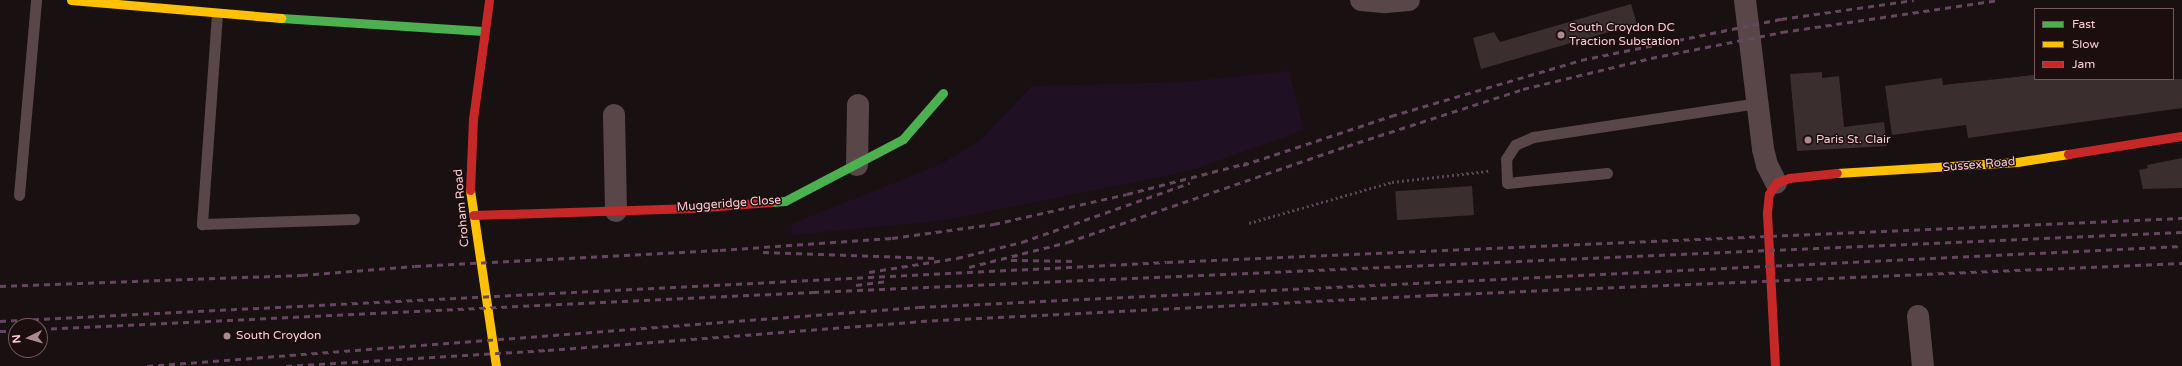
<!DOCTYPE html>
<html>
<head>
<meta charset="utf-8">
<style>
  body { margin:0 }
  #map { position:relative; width:2182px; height:366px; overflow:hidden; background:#181011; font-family:"Varela Round",sans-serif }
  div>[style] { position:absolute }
  .green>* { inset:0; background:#1f1123 }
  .building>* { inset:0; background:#3b2e2f; transform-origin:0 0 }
  .path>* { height:2.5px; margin-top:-1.25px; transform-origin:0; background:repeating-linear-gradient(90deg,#5b4655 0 2px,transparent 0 5px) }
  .lane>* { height:11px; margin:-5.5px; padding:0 5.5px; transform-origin:5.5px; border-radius:5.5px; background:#594649 }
  .street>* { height:22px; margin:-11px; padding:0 11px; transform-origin:11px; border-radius:11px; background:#594649 }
  .fast>* { height:9px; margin:-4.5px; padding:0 4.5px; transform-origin:4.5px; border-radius:4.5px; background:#4caf50 }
  .slow>* { height:9px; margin:-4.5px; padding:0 4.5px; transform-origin:4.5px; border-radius:4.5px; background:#ffc107 }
  .jam>* { height:9px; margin:-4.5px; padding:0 4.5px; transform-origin:4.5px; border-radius:4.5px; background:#c62828 }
  .rail>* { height:3px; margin-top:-1.5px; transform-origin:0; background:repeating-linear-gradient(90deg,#65455f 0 6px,transparent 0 11px) }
  .dots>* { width:11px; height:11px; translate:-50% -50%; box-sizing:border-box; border:2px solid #1c0d0e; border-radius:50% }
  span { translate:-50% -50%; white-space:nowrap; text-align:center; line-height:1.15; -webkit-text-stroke:3px #1c0d0e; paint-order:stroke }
  .poi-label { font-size:12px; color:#fbcdd3 }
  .left { translate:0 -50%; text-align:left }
  .street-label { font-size:12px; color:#fbcdd3 }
  .legend { position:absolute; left:2034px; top:8px; width:140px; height:72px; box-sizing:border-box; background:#1c0d0e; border:1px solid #755a5d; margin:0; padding:5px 7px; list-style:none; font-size:12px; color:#fbcdd3 }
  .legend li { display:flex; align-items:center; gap:8px; height:20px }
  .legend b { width:20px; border:1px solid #755a5d }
  .north { position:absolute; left:8px; top:318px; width:40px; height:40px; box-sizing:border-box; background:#1c0d0e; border:1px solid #755a5d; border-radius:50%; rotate:265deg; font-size:11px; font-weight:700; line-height:16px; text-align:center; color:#fbcdd3 }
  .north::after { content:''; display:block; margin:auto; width:14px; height:18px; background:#ac8b8f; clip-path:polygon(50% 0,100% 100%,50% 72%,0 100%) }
</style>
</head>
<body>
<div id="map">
  <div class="green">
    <i style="clip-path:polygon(1289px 71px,1304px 130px,1189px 171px,946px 220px,792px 235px,791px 224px,939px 165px,980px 141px,1032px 86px,1186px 82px)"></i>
  </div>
  <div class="building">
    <i style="clip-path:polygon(1631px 4px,1637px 24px,1481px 69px,1473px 38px,1494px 32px,1500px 42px)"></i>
    <i style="clip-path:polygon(1822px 72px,1822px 78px,1839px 76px,1844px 127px,1884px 122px,1887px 146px,1797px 151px,1790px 74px)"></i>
    <i style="clip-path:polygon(2035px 75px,2035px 79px,2182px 79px,2182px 108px,1968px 138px,1966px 125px,1892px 135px,1885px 86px,1942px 78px,1943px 85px)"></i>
    <i style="clip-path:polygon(2182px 158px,2182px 188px,2143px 189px,2139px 170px,2148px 168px,2147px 165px)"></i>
    <i style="left:1472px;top:186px;width:29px;height:77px;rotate:86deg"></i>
  </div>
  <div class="path">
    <i style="left:1249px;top:223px;width:149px;rotate:-16deg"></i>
    <i style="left:1392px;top:182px;width:97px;rotate:-6.5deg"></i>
  </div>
  <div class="lane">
    <i style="left:217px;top:14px;width:211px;rotate:94.1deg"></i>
    <i style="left:202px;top:224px;width:152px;rotate:-1.9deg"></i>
    <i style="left:1607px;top:173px;width:100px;rotate:174.3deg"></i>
    <i style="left:1507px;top:183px;width:24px;rotate:-92deg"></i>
    <i style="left:1506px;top:159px;width:17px;rotate:-57deg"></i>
    <i style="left:1515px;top:145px;width:20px;rotate:-24deg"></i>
    <i style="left:1533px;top:137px;width:228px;rotate:-8.6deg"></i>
    <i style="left:19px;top:195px;width:196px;rotate:-85deg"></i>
  </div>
  <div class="street">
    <i style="left:1361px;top:0;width:25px;rotate:5deg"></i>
    <i style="left:1386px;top:2px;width:23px;rotate:-5deg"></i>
    <i style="left:1745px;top:0;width:150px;rotate:83.1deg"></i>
    <i style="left:1763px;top:149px;width:16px;rotate:76deg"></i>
    <i style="left:1767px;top:165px;width:20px;rotate:63deg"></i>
    <i style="left:614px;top:115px;width:96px;rotate:88.8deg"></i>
    <i style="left:857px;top:165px;width:60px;rotate:-89deg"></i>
    <i style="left:1918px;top:316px;width:50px;rotate:84.3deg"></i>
  </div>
  <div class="fast">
    <i style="left:281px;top:18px;width:202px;rotate:3.7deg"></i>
    <i style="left:771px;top:202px;width:14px;rotate:-4deg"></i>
    <i style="left:785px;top:201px;width:133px;rotate:-27.7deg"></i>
    <i style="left:903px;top:139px;width:61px;rotate:-49deg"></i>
  </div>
  <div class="slow">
    <i style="left:71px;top:0;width:211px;rotate:4.9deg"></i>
    <i style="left:1837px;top:173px;width:180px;rotate:-3.5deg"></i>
    <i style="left:2017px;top:162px;width:52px;rotate:-8.9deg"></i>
    <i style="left:470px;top:190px;width:178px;rotate:81.6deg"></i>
  </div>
  <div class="jam">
    <i style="left:2068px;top:154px;width:115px;rotate:-9deg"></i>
    <i style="left:470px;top:190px;width:71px;rotate:-87.6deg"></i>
    <i style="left:473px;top:119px;width:120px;rotate:-82.3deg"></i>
    <i style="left:473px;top:215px;width:221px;rotate:-1.8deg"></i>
    <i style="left:694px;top:208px;width:77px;rotate:-4.5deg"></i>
    <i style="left:1775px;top:366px;width:154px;rotate:-93deg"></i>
    <i style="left:1767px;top:212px;width:18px;rotate:-84deg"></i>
    <i style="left:1769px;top:194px;width:13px;rotate:-58deg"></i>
    <i style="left:1776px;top:183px;width:14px;rotate:-21deg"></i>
    <i style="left:1789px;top:178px;width:48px;rotate:-5.9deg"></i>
  </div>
  <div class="rail">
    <i style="left:1243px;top:165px;width:156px;rotate:-18.3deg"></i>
    <i style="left:1391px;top:116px;width:198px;rotate:-16.4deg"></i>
    <i style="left:1581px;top:60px;width:204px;rotate:-11.6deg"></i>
    <i style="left:1781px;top:19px;width:134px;rotate:-8.1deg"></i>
    <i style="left:763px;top:252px;width:172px;rotate:2deg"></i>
    <i style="left:1011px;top:260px;width:64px;rotate:0.9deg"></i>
    <i style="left:969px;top:267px;width:102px;rotate:-14.2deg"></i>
    <i style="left:1068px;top:242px;width:295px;rotate:-19deg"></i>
    <i style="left:1347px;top:146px;width:185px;rotate:-17.9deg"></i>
    <i style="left:1523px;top:89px;width:132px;rotate:-13.6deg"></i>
    <i style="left:1651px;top:58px;width:134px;rotate:-11.2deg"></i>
    <i style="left:1782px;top:32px;width:219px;rotate:-8.4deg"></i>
    <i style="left:869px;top:272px;width:89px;rotate:-9deg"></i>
    <i style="left:957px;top:258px;width:67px;rotate:-13.8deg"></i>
    <i style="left:1022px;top:242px;width:178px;rotate:-19.4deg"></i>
    <i style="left:856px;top:285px;width:32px;rotate:-7deg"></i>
    <i style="left:0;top:286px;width:302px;rotate:-2.1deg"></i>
    <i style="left:302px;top:275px;width:113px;rotate:-4.6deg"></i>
    <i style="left:415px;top:266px;width:305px;rotate:-3deg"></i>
    <i style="left:720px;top:250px;width:172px;rotate:-4deg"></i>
    <i style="left:892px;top:238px;width:103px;rotate:-7.8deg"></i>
    <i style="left:994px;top:224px;width:136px;rotate:-12.7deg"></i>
    <i style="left:1127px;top:194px;width:124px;rotate:-14.5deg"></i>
    <i style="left:0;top:321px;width:1168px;rotate:-2.89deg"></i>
    <i style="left:1167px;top:262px;width:1016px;rotate:-2.48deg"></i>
    <i style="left:40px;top:329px;width:774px;rotate:-2.74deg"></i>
    <i style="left:813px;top:292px;width:1370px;rotate:-2.51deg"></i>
    <i style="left:0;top:331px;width:16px"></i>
    <i style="left:147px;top:366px;width:774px;rotate:-4.37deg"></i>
    <i style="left:919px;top:307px;width:1264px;rotate:-2.77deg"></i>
    <i style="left:286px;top:366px;width:262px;rotate:-3.5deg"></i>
    <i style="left:548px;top:350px;width:374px;rotate:-4.4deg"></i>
    <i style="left:921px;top:321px;width:512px;rotate:-2.91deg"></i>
    <i style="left:1432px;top:295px;width:751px;rotate:-2.44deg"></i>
  </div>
  <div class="dots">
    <i style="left:1561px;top:35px;background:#ac8b8f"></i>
    <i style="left:1808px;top:140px;background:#ac8b8f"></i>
    <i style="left:227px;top:336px;background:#ac8b8f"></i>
  </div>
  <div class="poi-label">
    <span class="left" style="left:1569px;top:35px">South Croydon DC<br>Traction Substation</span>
    <span class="left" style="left:1816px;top:140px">Paris St. Clair</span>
    <span class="left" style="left:236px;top:336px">South Croydon</span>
  </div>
  <div class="street-label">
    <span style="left:1979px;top:165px;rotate:-5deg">Sussex Road</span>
    <span style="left:729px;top:204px;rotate:-4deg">Muggeridge Close</span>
    <span style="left:462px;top:208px;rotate:-95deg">Croham Road</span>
  </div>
  <ul class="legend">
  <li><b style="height:5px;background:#4caf50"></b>Fast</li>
  <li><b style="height:5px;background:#ffc107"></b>Slow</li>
  <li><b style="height:5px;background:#c62828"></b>Jam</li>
  </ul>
  <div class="north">N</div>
</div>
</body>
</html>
